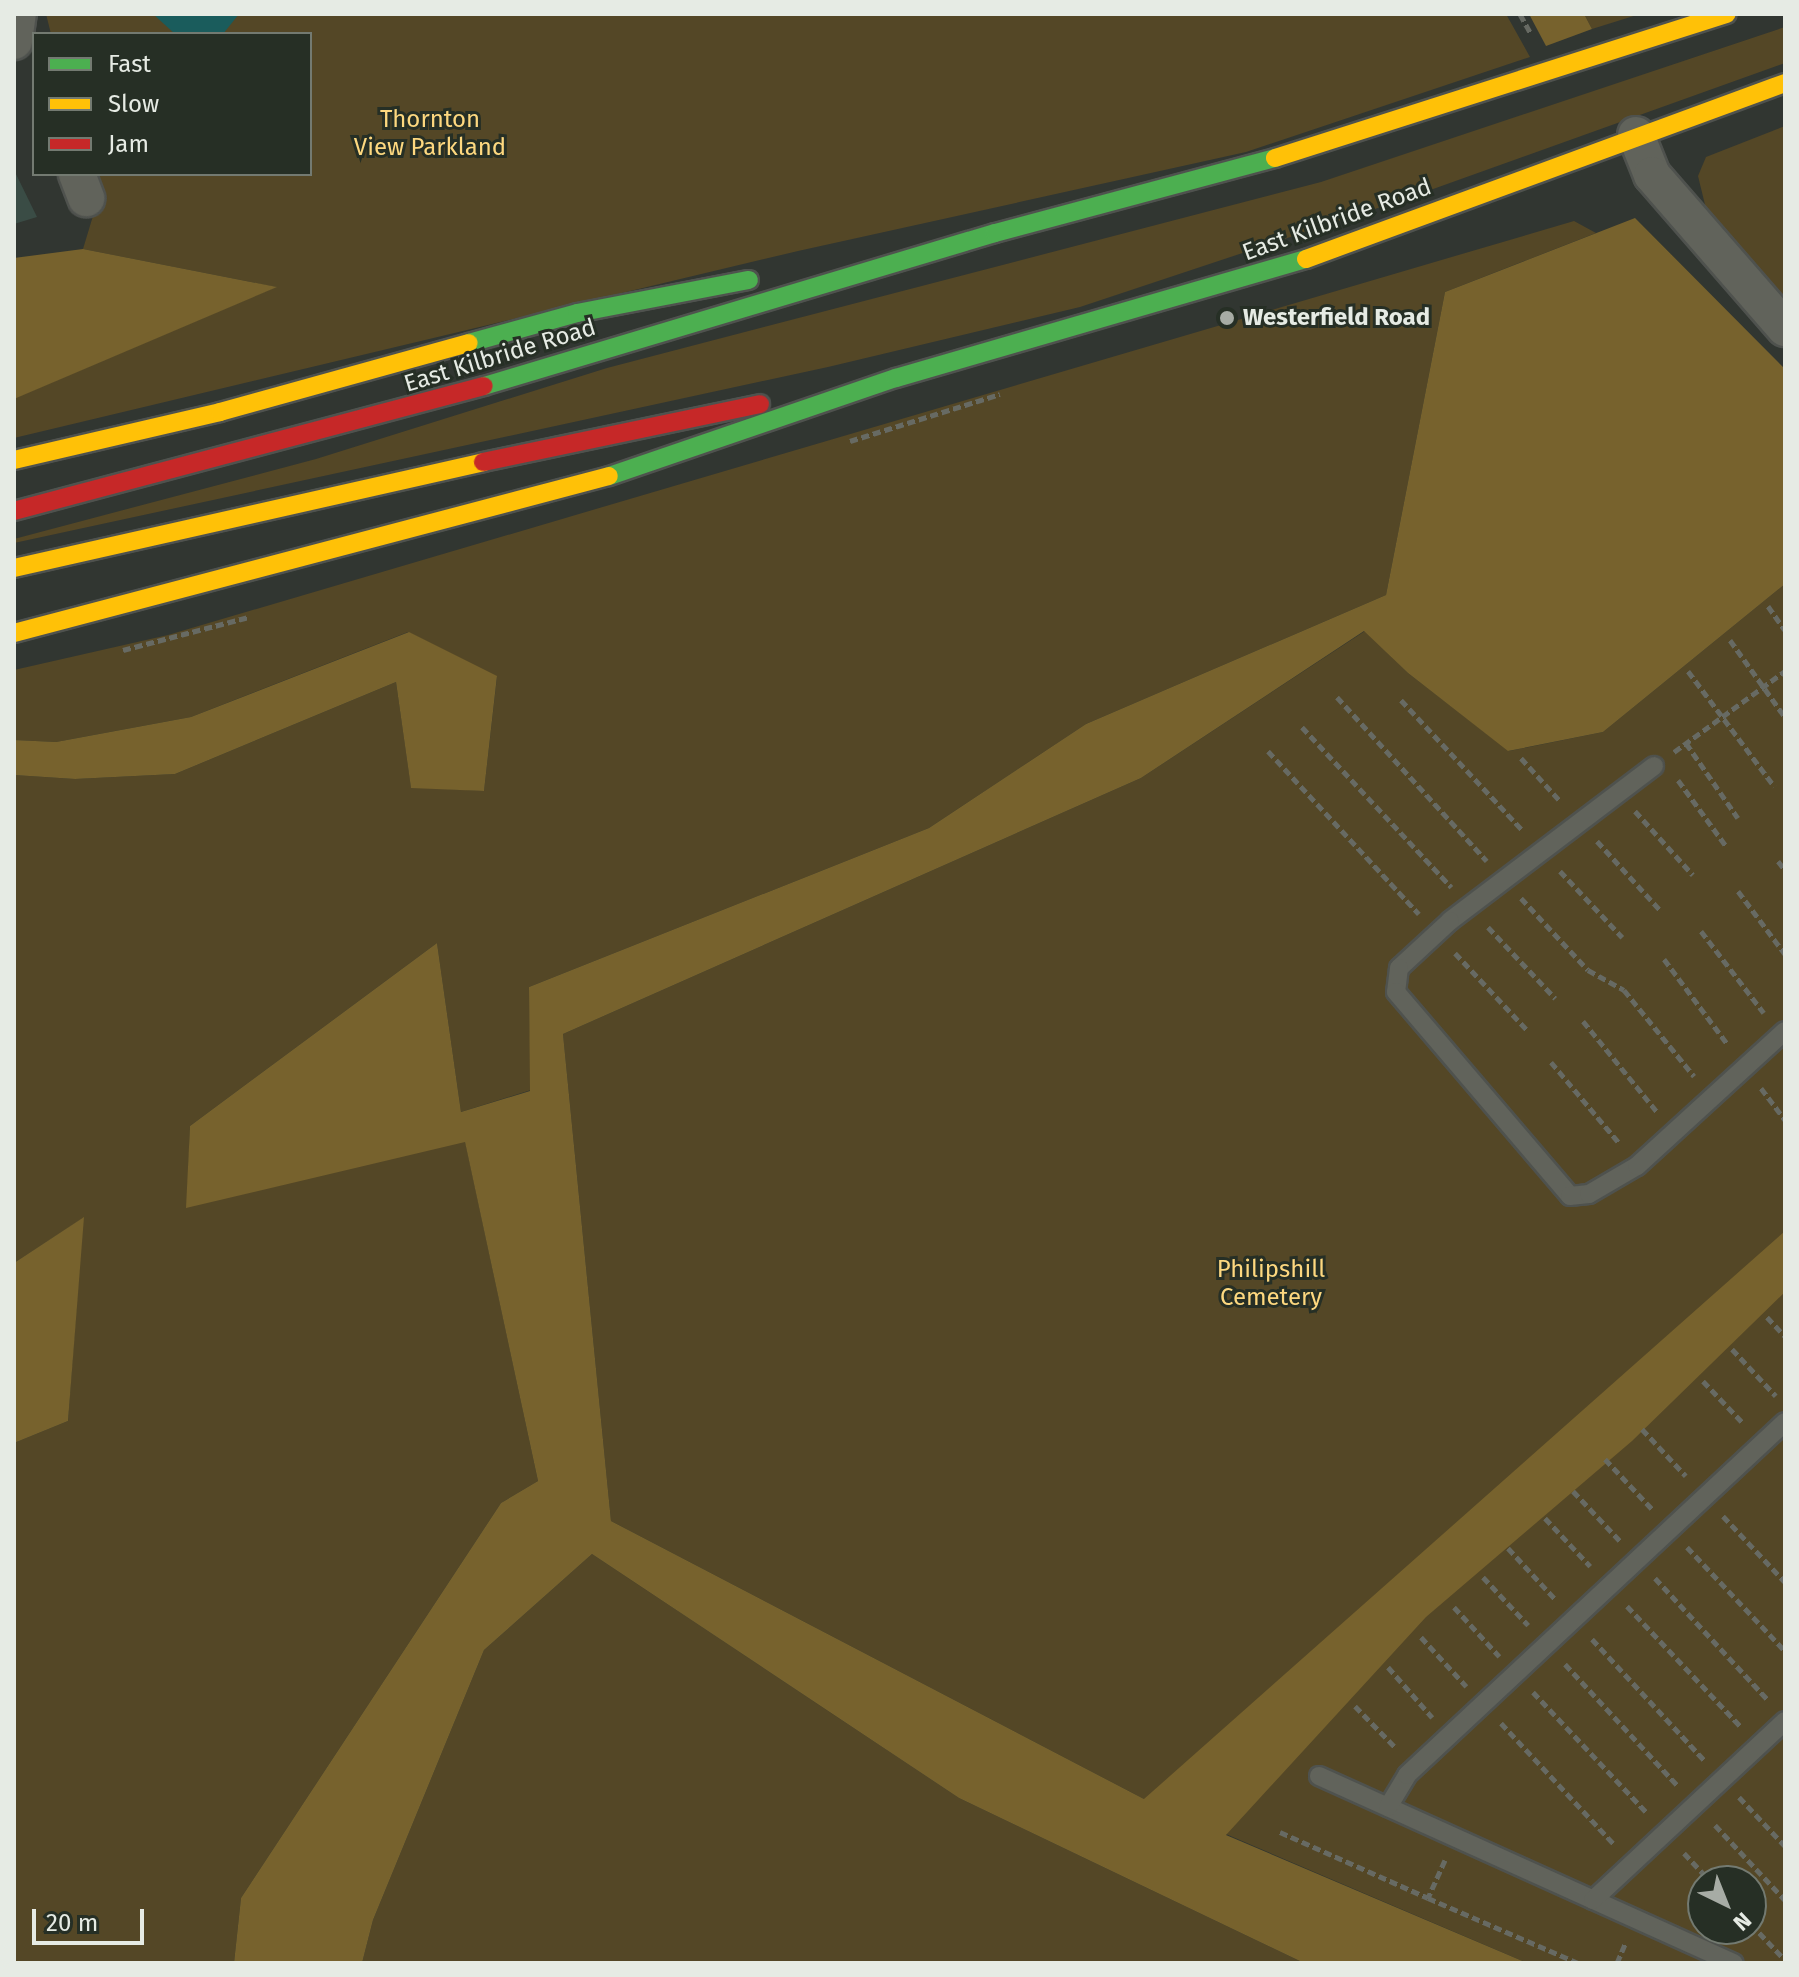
<!DOCTYPE html>
<html>
<head>
<meta charset="utf-8">
<style>
  body { margin:0 }
  #map { position:relative; width:1799px; height:1977px; overflow:hidden; background:#313631; font-family:"Fira Sans",sans-serif }
  div>[style] { position:absolute }
  .green>* { inset:0; background:#544726 }
  .forest>* { inset:0; background:#77622d }
  .water>* { inset:0; background:#1a5c5c }
  .building>* { inset:0; background:#3a4c45 }
  .path>* { height:5px; margin-top:-2.5px; transform-origin:0; background:repeating-linear-gradient(90deg,#676a63 0 8px,transparent 0 12px) }
  .roads { filter:drop-shadow(2px 0 #4f524e) drop-shadow(-2px 0 #4f524e) drop-shadow(0 2px #4f524e) drop-shadow(0 -2px #4f524e) }
  .lane>* { height:18px; margin:-9px; padding:0 9px; transform-origin:9px; border-radius:9px; background:#61635b }
  .street>* { height:36px; margin:-18px; padding:0 18px; transform-origin:18px; border-radius:18px; background:#61635b }
  .fast>* { height:18px; margin:-9px; padding:0 9px; transform-origin:9px; border-radius:9px; background:#4caf50 }
  .slow>* { height:18px; margin:-9px; padding:0 9px; transform-origin:9px; border-radius:9px; background:#ffc107 }
  .jam>* { height:18px; margin:-9px; padding:0 9px; transform-origin:9px; border-radius:9px; background:#c62828 }
  .dots>* { width:22px; height:22px; translate:-50% -50%; box-sizing:border-box; border:4px solid #262f25; border-radius:50% }
  span { translate:-50% -50%; white-space:nowrap; text-align:center; line-height:1.15; -webkit-text-stroke:6px #262f25; paint-order:stroke }
  .park-label { font-size:24px; color:#fdd87f }
  .street-label { font-size:24px; color:#e6ebe4 }
  .poi-label { font-size:24px; color:#e6ebe4; font-weight:700 }
  .left { translate:0 -50%; text-align:left }
  .frame { position:absolute; inset:0; border:16px solid #e6ebe4; pointer-events:none }
  .legend { position:absolute; left:32px; top:32px; width:280px; height:144px; box-sizing:border-box; background:#262f25; border:2px solid #737a71; margin:0; padding:10px 14px; list-style:none; font-size:24px; color:#e6ebe4 }
  .legend li { display:flex; align-items:center; gap:16px; height:40px }
  .legend b { width:40px; border:2px solid #737a71 }
  .north { position:absolute; left:1687px; top:1865px; width:80px; height:80px; box-sizing:border-box; background:#262f25; border:2px solid #737a71; border-radius:50%; rotate:137deg; font-size:22px; font-weight:700; line-height:32px; text-align:center; color:#e6ebe4 }
  .north::after { content:''; display:block; margin:auto; width:28px; height:36px; background:#a7aca5; clip-path:polygon(50% 0,100% 100%,50% 72%,0 100%) }
  .scale { position:absolute; left:32px; top:1909px; width:112px; height:36px; box-sizing:border-box; border:4px solid #e6ebe4; border-top:0; padding-left:10px; font-size:24px; line-height:28px; white-space:nowrap; color:#e6ebe4; -webkit-text-stroke:6px #262f25; paint-order:stroke }
</style>
</head>
<body>
<div id="map">
  <div class="green">
    <i style="clip-path:polygon(46px 14px,1506px 14px,1530px 57px,1246px 152px,798px 251px,14px 438px,15px 398px,276px 287px,83px 249px,99px 196px,93px 174px,310px 174px,310px 34px,51px 34px)"></i>
    <i style="clip-path:polygon(1584px 14px,1640px 14px,1592px 29px)"></i>
    <i style="clip-path:polygon(1785px 27px,1785px 63px,1408px 198px,1080px 307px,828px 367px,14px 543px,14px 539px,316px 459px,607px 368px,1321px 182px)"></i>
    <i style="clip-path:polygon(1785px 126px,1785px 304px,1710px 225px,1698px 176px,1706px 157px)"></i>
    <i style="clip-path:polygon(1574px 221px,1596px 233px,1445px 292px,1386px 595px,1086px 724px,929px 828px,529px 987px,531px 1090px,461px 1112px,437px 943px,190px 1126px,187px 1207px,465px 1141px,538px 1481px,501px 1503px,241px 1898px,234px 1963px,14px 1963px,14px 1443px,68px 1421px,83px 1218px,14px 1263px,14px 775px,75px 779px,175px 774px,396px 682px,411px 787px,484px 791px,497px 677px,408px 632px,191px 717px,56px 742px,14px 740px,14px 670px,168px 635px)"></i>
    <i style="clip-path:polygon(evenodd,1785px 584px,1785px 1963px,1527px 1963px,1144px 1799px,611px 1521px,563px 1034px,1141px 778px,1365px 631px,1408px 673px,1509px 751px,1603px 732px,1785px 584px,1703px 1881px,1751px 1881px,1751px 1929px,1703px 1929px,1703px 1881px)"></i>
    <i style="clip-path:polygon(592px 1554px,959px 1798px,1304px 1963px,362px 1963px,373px 1920px,484px 1650px)"></i>
  </div>
  <div class="forest">
    <i style="clip-path:polygon(1529px 14px,1584px 14px,1592px 29px,1546px 46px)"></i>
    <i style="clip-path:polygon(1635px 218px,1785px 369px,1785px 584px,1603px 732px,1508px 751px,1408px 673px,1364px 631px,1141px 778px,563px 1034px,611px 1521px,1144px 1799px,1785px 1231px,1785px 1292px,1632px 1441px,1426px 1617px,1226px 1835px,1527px 1963px,1304px 1963px,959px 1798px,592px 1554px,484px 1650px,373px 1920px,362px 1963px,234px 1963px,241px 1898px,501px 1503px,538px 1481px,465px 1142px,186px 1208px,190px 1126px,437px 943px,461px 1112px,530px 1091px,529px 987px,929px 828px,1086px 724px,1386px 595px,1445px 292px)"></i>
    <i style="clip-path:polygon(83px 249px,277px 287px,14px 399px,14px 258px)"></i>
    <i style="clip-path:polygon(409px 632px,497px 676px,484px 791px,411px 788px,396px 682px,175px 774px,75px 779px,14px 775px,14px 740px,56px 742px,191px 717px)"></i>
    <i style="clip-path:polygon(84px 1217px,68px 1421px,14px 1443px,14px 1263px)"></i>
  </div>
  <div class="water">
    <i style="clip-path:polygon(153px 14px,239px 14px,223px 34px,175px 34px)"></i>
  </div>
  <div class="building">
    <i style="clip-path:polygon(14px 170px,37px 217px,14px 224px)"></i>
  </div>
  <div class="path">
    <i style="left:1520px;top:14px;width:23px;rotate:61deg"></i>
    <i style="left:850px;top:441px;width:157px;rotate:-17.4deg"></i>
    <i style="left:1768px;top:606px;width:29px;rotate:55deg"></i>
    <i style="left:1730px;top:640px;width:95px;rotate:54.5deg"></i>
    <i style="left:123px;top:650px;width:130px;rotate:-14.7deg"></i>
    <i style="left:1688px;top:671px;width:144px;rotate:53.2deg"></i>
    <i style="left:1337px;top:697px;width:222px;rotate:47.6deg"></i>
    <i style="left:1401px;top:700px;width:179px;rotate:47deg"></i>
    <i style="left:1302px;top:727px;width:219px;rotate:47deg"></i>
    <i style="left:1686px;top:743px;width:91px;rotate:55.3deg"></i>
    <i style="left:1268px;top:751px;width:222px;rotate:47.2deg"></i>
    <i style="left:1674px;top:752px;width:137px;rotate:-36.1deg"></i>
    <i style="left:1521px;top:758px;width:59px;rotate:47.7deg"></i>
    <i style="left:1678px;top:780px;width:82px;rotate:54deg"></i>
    <i style="left:1635px;top:811px;width:86px;rotate:47.8deg"></i>
    <i style="left:1597px;top:841px;width:95px;rotate:47.6deg"></i>
    <i style="left:1778px;top:861px;width:11px;rotate:52deg"></i>
    <i style="left:1560px;top:871px;width:91px;rotate:46.8deg"></i>
    <i style="left:1738px;top:891px;width:79px;rotate:53.3deg"></i>
    <i style="left:1521px;top:898px;width:98px;rotate:47.1deg"></i>
    <i style="left:1588px;top:970px;width:41px;rotate:29.1deg"></i>
    <i style="left:1624px;top:990px;width:111px;rotate:50.9deg"></i>
    <i style="left:1488px;top:927px;width:98px;rotate:46.7deg"></i>
    <i style="left:1701px;top:931px;width:103px;rotate:52.5deg"></i>
    <i style="left:1455px;top:953px;width:107px;rotate:46.9deg"></i>
    <i style="left:1664px;top:959px;width:107px;rotate:53.3deg"></i>
    <i style="left:1583px;top:1021px;width:119px;rotate:50.8deg"></i>
    <i style="left:1551px;top:1062px;width:107px;rotate:49.9deg"></i>
    <i style="left:1761px;top:1088px;width:40px;rotate:53deg"></i>
    <i style="left:1767px;top:1317px;width:26px;rotate:47deg"></i>
    <i style="left:1732px;top:1349px;width:64px;rotate:46.9deg"></i>
    <i style="left:1703px;top:1381px;width:58px;rotate:46.4deg"></i>
    <i style="left:1642px;top:1429px;width:64px;rotate:46.9deg"></i>
    <i style="left:1605px;top:1459px;width:70px;rotate:46.7deg"></i>
    <i style="left:1573px;top:1491px;width:70px;rotate:46.7deg"></i>
    <i style="left:1723px;top:1516px;width:91px;rotate:46.8deg"></i>
    <i style="left:1545px;top:1518px;width:66px;rotate:46.8deg"></i>
    <i style="left:1687px;top:1547px;width:143px;rotate:46.7deg"></i>
    <i style="left:1508px;top:1548px;width:71px;rotate:47.3deg"></i>
    <i style="left:1483px;top:1577px;width:66px;rotate:46.8deg"></i>
    <i style="left:1655px;top:1578px;width:166px;rotate:47.2deg"></i>
    <i style="left:1627px;top:1606px;width:166px;rotate:46.7deg"></i>
    <i style="left:1454px;top:1607px;width:67px;rotate:47.4deg"></i>
    <i style="left:1421px;top:1637px;width:67px;rotate:47.4deg"></i>
    <i style="left:1592px;top:1639px;width:166px;rotate:47.2deg"></i>
    <i style="left:1565px;top:1664px;width:166px;rotate:47.2deg"></i>
    <i style="left:1388px;top:1667px;width:67px;rotate:48.7deg"></i>
    <i style="left:1533px;top:1692px;width:166px;rotate:46.7deg"></i>
    <i style="left:1355px;top:1706px;width:59px;rotate:45.7deg"></i>
    <i style="left:1501px;top:1723px;width:166px;rotate:47deg"></i>
    <i style="left:1739px;top:1797px;width:67px;rotate:46.8deg"></i>
    <i style="left:1715px;top:1825px;width:103px;rotate:47deg"></i>
    <i style="left:1280px;top:1832px;width:162px;rotate:24deg"></i>
    <i style="left:1684px;top:1853px;width:38px;rotate:47deg"></i>
    <i style="left:1445px;top:1860px;width:42px;rotate:114.1deg"></i>
    <i style="left:1428px;top:1898px;width:163px;rotate:23.4deg"></i>
    <i style="left:1751px;top:1924px;width:50px;rotate:46.6deg"></i>
    <i style="left:1617px;top:1963px;width:23px;rotate:-67deg"></i>
  </div>
  <div class="roads">
    <div class="lane">
      <i style="left:1654px;top:766px;width:256px;rotate:142.8deg"></i>
      <i style="left:1450px;top:921px;width:69px;rotate:137.3deg"></i>
      <i style="left:1399px;top:968px;width:24px;rotate:97deg"></i>
      <i style="left:1396px;top:992px;width:268px;rotate:49.5deg"></i>
      <i style="left:1570px;top:1196px;width:19px;rotate:-6deg"></i>
      <i style="left:1589px;top:1194px;width:56px;rotate:-30.3deg"></i>
      <i style="left:1637px;top:1166px;width:200px;rotate:-42.4deg"></i>
      <i style="left:1319px;top:1776px;width:455px;rotate:24.3deg"></i>
      <i style="left:1388px;top:1807px;width:37px;rotate:-59deg"></i>
      <i style="left:1407px;top:1775px;width:517px;rotate:-43.04deg"></i>
      <i style="left:1593px;top:1900px;width:262px;rotate:-43deg"></i>
    </div>
    <div class="street">
      <i style="left:14px;top:41px;width:27px;rotate:-82deg"></i>
      <i style="left:1636px;top:135px;width:43px;rotate:68.2deg"></i>
      <i style="left:1652px;top:175px;width:203px;rotate:49deg"></i>
      <i style="left:77px;top:174px;width:26px;rotate:69deg"></i>
    </div>
    <div class="fast">
      <i style="left:469px;top:343px;width:112px;rotate:-15.5deg"></i>
      <i style="left:577px;top:313px;width:175px;rotate:-10.9deg"></i>
      <i style="left:484px;top:386px;width:533px;rotate:-16.67deg"></i>
      <i style="left:995px;top:233px;width:290px;rotate:-15deg"></i>
      <i style="left:609px;top:476px;width:303px;rotate:-18.9deg"></i>
      <i style="left:896px;top:378px;width:427px;rotate:-16.2deg"></i>
    </div>
    <div class="slow">
      <i style="left:1275px;top:158px;width:474px;rotate:-17.7deg"></i>
      <i style="left:1306px;top:259px;width:510px;rotate:-20.17deg"></i>
      <i style="left:14px;top:460px;width:212px;rotate:-13.1deg"></i>
      <i style="left:220px;top:412px;width:258px;rotate:-15.5deg"></i>
      <i style="left:14px;top:568px;width:481px;rotate:-12.7deg"></i>
      <i style="left:14px;top:633px;width:615px;rotate:-14.78deg"></i>
    </div>
    <div class="jam">
      <i style="left:483px;top:462px;width:283px;rotate:-11.8deg"></i>
      <i style="left:14px;top:511px;width:486px;rotate:-14.9deg"></i>
    </div>
  </div>
  <div class="dots">
    <i style="left:1227px;top:318px;background:#a7aca5"></i>
  </div>
  <div class="park-label">
    <span style="left:430px;top:134px">Thornton<br>View Parkland</span>
    <span style="left:1271px;top:1284px">Philipshill<br>Cemetery</span>
  </div>
  <div class="street-label">
    <span style="left:1337px;top:220px;rotate:-20deg">East Kilbride Road</span>
    <span style="left:500px;top:356px;rotate:-17deg">East Kilbride Road</span>
  </div>
  <div class="poi-label">
    <span class="left" style="left:1243px;top:318px">Westerfield Road</span>
  </div>
  <div class="frame"></div>
  <ul class="legend">
  <li><b style="height:10px;background:#4caf50"></b>Fast</li>
  <li><b style="height:10px;background:#ffc107"></b>Slow</li>
  <li><b style="height:10px;background:#c62828"></b>Jam</li>
  </ul>
  <div class="north">N</div>
  <div class="scale">20 m</div>
</div>
</body>
</html>
